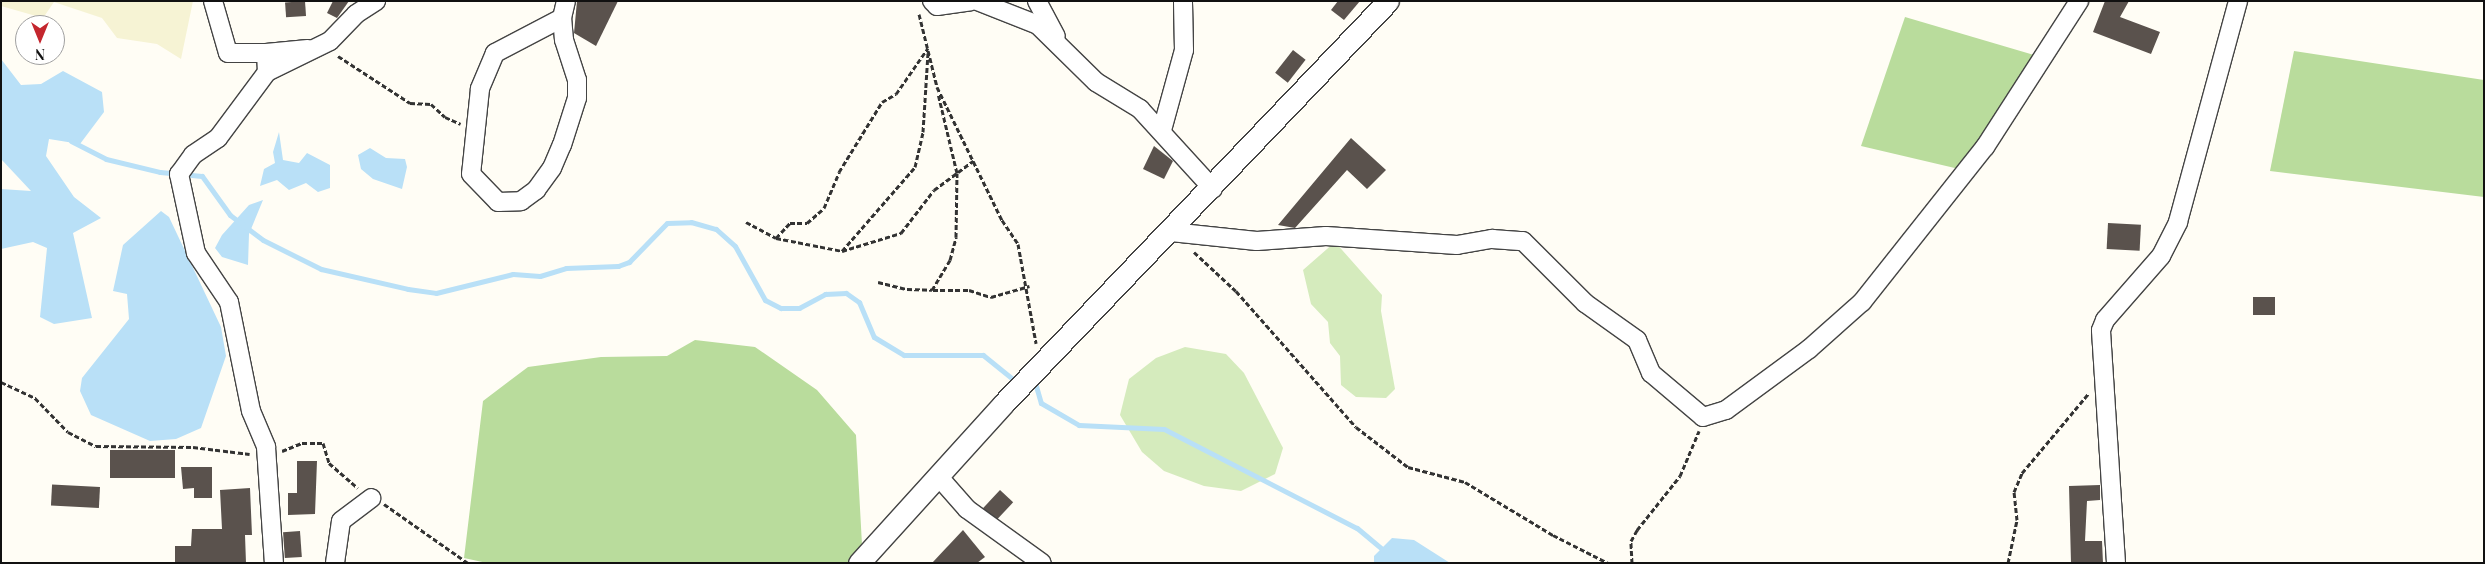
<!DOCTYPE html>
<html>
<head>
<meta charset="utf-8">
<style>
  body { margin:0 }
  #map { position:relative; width:2485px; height:564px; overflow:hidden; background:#fffdf5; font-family:"Playfair Display",serif }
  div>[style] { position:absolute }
  .farmland>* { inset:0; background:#f6f3d4 }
  .green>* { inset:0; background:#d5ebbd }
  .forest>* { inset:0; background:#b9dc9c }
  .water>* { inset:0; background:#b9e0f7 }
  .stream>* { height:5px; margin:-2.5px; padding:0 2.5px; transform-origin:2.5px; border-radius:2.5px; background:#b9e0f7 }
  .building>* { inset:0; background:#5a524d; transform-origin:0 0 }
  .path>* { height:3px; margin-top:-1.5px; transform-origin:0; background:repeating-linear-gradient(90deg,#333 0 5px,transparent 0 7.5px) }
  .roads { filter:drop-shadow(1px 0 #444) drop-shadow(-1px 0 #444) drop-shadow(0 1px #444) drop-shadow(0 -1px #444) }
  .minor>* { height:18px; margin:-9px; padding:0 9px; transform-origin:9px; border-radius:9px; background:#fff }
  .tertiary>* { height:21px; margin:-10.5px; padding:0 10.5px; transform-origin:10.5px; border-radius:10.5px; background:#fff }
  span { translate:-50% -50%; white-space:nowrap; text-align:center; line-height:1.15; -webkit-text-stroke:5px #fff; paint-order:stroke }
  .frame { position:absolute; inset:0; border:2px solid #111; pointer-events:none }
  .north { position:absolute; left:15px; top:15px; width:50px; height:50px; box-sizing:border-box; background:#fff; border:1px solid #a0a0a0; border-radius:50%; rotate:180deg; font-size:14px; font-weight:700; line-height:20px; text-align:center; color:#111 }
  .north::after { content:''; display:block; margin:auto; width:18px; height:22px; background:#c4262e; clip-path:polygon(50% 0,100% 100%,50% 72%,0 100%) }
</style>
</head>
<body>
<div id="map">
  <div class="farmland">
    <i style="clip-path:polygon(1px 1px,193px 1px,181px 59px,157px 44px,117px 38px,102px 18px,54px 2px,43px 18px,1px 6px)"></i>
  </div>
  <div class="green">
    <i style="clip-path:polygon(1335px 242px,1382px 295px,1381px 311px,1395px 389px,1386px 398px,1356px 397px,1341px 385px,1340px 356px,1330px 343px,1328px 322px,1311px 304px,1303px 270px)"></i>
    <i style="clip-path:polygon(1185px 347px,1226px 354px,1244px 373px,1283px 448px,1275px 474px,1241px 491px,1204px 486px,1164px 471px,1142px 452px,1120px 415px,1129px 379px,1156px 358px)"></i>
  </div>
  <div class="forest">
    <i style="clip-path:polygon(1905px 17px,2034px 55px,1959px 169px,1861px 146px)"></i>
    <i style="clip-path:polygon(2294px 51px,2484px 80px,2484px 197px,2270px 171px)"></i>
    <i style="clip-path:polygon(695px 340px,755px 347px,817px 390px,856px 435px,863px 563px,487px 563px,464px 558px,483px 401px,528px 367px,601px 357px,667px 356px)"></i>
  </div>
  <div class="water">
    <i style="clip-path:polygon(1px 59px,21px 85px,41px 84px,63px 71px,102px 92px,104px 112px,80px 144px,49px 139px,46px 156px,74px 197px,101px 218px,73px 233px,92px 318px,54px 324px,40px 317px,47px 248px,33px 242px,1px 249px,1px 189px,31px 191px,1px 159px)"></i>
    <i style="clip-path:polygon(279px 132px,283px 160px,299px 163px,307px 153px,330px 165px,330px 188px,318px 192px,306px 183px,289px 190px,277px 180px,260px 186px,264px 169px,275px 163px,273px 152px)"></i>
    <i style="clip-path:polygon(370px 148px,386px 158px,405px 159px,407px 167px,402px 189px,373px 179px,361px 169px,358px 155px)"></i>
    <i style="clip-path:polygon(263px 200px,249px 234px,248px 265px,222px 257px,215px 248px,222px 235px,249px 205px)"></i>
    <i style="clip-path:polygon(161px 211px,169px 217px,221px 327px,226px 356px,201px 428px,176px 439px,150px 441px,91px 415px,80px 391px,82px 378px,129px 319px,127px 294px,113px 291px,123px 245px)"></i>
    <i style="clip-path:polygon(1392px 538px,1414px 540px,1450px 563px,1374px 563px,1374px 556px)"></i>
  </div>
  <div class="stream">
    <i style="left:71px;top:141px;width:39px;rotate:27deg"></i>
    <i style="left:106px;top:159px;width:56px;rotate:13.5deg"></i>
    <i style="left:160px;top:172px;width:42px;rotate:5.4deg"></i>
    <i style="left:202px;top:176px;width:48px;rotate:54.3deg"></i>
    <i style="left:230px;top:215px;width:41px;rotate:37.1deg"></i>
    <i style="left:263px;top:240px;width:65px;rotate:26.6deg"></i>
    <i style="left:321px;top:269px;width:89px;rotate:12.9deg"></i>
    <i style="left:408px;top:289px;width:28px;rotate:8deg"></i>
    <i style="left:436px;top:293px;width:79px;rotate:-13.9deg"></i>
    <i style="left:513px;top:274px;width:27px;rotate:4deg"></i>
    <i style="left:540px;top:276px;width:27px;rotate:-17deg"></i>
    <i style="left:566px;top:268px;width:52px;rotate:-2.2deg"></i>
    <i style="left:618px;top:266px;width:12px;rotate:-20deg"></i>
    <i style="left:629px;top:262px;width:54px;rotate:-45.7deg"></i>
    <i style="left:667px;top:223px;width:24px;rotate:-2deg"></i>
    <i style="left:691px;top:222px;width:26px;rotate:16deg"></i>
    <i style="left:716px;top:229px;width:25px;rotate:42deg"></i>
    <i style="left:735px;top:246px;width:62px;rotate:60.9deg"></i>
    <i style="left:765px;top:300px;width:18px;rotate:27deg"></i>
    <i style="left:781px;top:308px;width:18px"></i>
    <i style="left:799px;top:308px;width:30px;rotate:-28deg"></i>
    <i style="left:825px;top:294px;width:21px;rotate:-3deg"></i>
    <i style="left:846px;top:293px;width:16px;rotate:35deg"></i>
    <i style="left:859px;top:302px;width:38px;rotate:67deg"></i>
    <i style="left:874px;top:337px;width:35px;rotate:31deg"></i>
    <i style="left:904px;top:355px;width:79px"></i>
    <i style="left:983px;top:355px;width:38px;rotate:39deg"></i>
    <i style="left:1013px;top:379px;width:4px;rotate:-14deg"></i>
    <i style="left:1034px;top:379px;width:25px;rotate:74deg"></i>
    <i style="left:1041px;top:403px;width:44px;rotate:30.1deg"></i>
    <i style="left:1079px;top:425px;width:85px;rotate:2.7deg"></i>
    <i style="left:1164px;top:429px;width:217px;rotate:27.2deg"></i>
    <i style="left:1357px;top:528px;width:38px;rotate:40deg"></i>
  </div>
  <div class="building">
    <i style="left:305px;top:1px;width:15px;height:20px;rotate:86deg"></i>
    <i style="clip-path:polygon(333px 1px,349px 1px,337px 18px,327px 13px)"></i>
    <i style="clip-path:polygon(577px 1px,618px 1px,596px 46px,574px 33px)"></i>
    <i style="clip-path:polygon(1338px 1px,1360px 1px,1344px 20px,1331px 10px)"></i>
    <i style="clip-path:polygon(2105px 1px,2129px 1px,2120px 17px,2160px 32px,2151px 54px,2093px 32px)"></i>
    <i style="left:1293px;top:50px;width:16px;height:29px;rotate:38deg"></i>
    <i style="clip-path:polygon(1351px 138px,1386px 170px,1367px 189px,1347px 170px,1295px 228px,1278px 225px)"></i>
    <i style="clip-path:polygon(1154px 146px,1173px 161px,1164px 179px,1143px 169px)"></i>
    <i style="left:2108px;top:223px;width:33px;height:26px;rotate:3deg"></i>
    <i style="left:2253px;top:297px;width:22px;height:18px"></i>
    <i style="left:175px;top:450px;width:28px;height:65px;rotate:90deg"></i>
    <i style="clip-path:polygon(297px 461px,317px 461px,315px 514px,288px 515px,288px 493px,297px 493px)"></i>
    <i style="clip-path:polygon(181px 467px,212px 467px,212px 498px,194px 498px,194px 488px,183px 489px)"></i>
    <i style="clip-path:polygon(2100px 485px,2100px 500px,2087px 501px,2085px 541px,2102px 541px,2103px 563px,2071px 563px,2069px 486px)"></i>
    <i style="left:100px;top:487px;width:21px;height:48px;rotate:93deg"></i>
    <i style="clip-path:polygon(250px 488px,252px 535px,245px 535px,246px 563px,175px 563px,175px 546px,191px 546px,192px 529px,222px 529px,220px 490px)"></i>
    <i style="left:1000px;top:490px;width:18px;height:25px;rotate:43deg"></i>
    <i style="clip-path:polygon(963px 530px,985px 557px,977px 563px,932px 563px)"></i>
    <i style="left:300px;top:531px;width:26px;height:17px;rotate:86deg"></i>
  </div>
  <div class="path">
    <i style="left:919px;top:14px;width:75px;rotate:76.1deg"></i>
    <i style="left:937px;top:87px;width:148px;rotate:64deg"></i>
    <i style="left:1002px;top:220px;width:29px;rotate:56deg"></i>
    <i style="left:1018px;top:244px;width:101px;rotate:79.7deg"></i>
    <i style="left:338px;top:56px;width:86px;rotate:33.1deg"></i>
    <i style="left:410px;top:103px;width:21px;rotate:3deg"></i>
    <i style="left:431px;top:104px;width:19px;rotate:43deg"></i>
    <i style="left:445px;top:117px;width:17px;rotate:24deg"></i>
    <i style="left:746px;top:222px;width:34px;rotate:28deg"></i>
    <i style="left:776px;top:238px;width:67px;rotate:11.1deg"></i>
    <i style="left:842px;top:251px;width:111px;rotate:-49deg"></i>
    <i style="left:915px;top:167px;width:36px;rotate:-77deg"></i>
    <i style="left:923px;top:132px;width:79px;rotate:-86.4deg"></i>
    <i style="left:776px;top:238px;width:21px;rotate:-47deg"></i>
    <i style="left:790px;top:223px;width:17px"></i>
    <i style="left:807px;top:223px;width:23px;rotate:-41deg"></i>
    <i style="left:824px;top:208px;width:39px;rotate:-67deg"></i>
    <i style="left:839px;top:172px;width:82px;rotate:-58.4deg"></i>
    <i style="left:882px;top:102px;width:16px;rotate:-30deg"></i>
    <i style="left:896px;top:94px;width:56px;rotate:-55.2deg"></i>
    <i style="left:842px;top:251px;width:62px;rotate:-17deg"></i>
    <i style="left:901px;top:233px;width:54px;rotate:-52.5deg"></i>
    <i style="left:934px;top:190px;width:49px;rotate:-36.6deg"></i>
    <i style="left:1194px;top:252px;width:57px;rotate:42.9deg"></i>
    <i style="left:1236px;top:291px;width:181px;rotate:48.6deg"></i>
    <i style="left:1356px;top:427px;width:66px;rotate:37.6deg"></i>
    <i style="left:1408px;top:467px;width:59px;rotate:14.7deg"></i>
    <i style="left:1465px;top:482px;width:103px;rotate:31.1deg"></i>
    <i style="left:1553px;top:535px;width:62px;rotate:27deg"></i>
    <i style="left:878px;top:282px;width:30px;rotate:14deg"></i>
    <i style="left:907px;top:289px;width:25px;rotate:2deg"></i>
    <i style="left:932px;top:290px;width:35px;rotate:-59deg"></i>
    <i style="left:950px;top:260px;width:24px;rotate:-75deg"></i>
    <i style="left:956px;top:237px;width:64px;rotate:-89.1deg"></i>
    <i style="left:957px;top:173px;width:82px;rotate:-103.4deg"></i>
    <i style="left:933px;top:290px;width:36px"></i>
    <i style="left:969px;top:290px;width:23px;rotate:18deg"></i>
    <i style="left:991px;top:297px;width:40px;rotate:-16deg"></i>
    <i style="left:1px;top:382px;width:38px;rotate:25deg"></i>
    <i style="left:35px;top:398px;width:47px;rotate:45.9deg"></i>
    <i style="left:68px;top:432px;width:31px;rotate:27deg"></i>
    <i style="left:96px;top:446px;width:97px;rotate:0.6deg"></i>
    <i style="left:193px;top:447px;width:57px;rotate:7deg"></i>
    <i style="left:282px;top:451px;width:22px;rotate:-22deg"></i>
    <i style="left:302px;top:443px;width:21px"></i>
    <i style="left:323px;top:443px;width:21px;rotate:73deg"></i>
    <i style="left:329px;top:463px;width:38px;rotate:41deg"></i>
    <i style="left:384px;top:504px;width:103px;rotate:35.1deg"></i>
    <i style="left:1632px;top:563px;width:22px;rotate:-93deg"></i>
    <i style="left:1631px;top:541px;width:13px;rotate:-61deg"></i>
    <i style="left:1637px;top:530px;width:69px;rotate:-51.5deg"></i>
    <i style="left:1680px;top:476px;width:49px;rotate:-67.1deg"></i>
    <i style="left:2008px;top:563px;width:44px;rotate:-78.2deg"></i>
    <i style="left:2017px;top:520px;width:28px;rotate:-96deg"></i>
    <i style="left:2014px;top:492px;width:21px;rotate:-67deg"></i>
    <i style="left:2022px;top:473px;width:103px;rotate:-50.1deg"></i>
  </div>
  <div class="roads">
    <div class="minor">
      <i style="left:213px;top:1px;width:54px;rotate:73.9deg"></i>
      <i style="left:228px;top:53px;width:38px"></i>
      <i style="left:266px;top:53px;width:19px;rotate:87deg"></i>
      <i style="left:267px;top:72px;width:82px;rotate:126.6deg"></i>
      <i style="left:218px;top:138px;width:30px;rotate:146deg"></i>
      <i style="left:193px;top:155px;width:24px;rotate:126deg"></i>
      <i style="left:179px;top:174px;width:81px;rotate:77.9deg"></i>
      <i style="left:196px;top:253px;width:59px;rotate:56deg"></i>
      <i style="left:229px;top:302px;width:111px;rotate:78.6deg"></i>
      <i style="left:251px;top:411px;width:39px;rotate:67deg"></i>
      <i style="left:266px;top:447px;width:116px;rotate:86.1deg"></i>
      <i style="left:932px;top:1px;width:7px;rotate:45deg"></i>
      <i style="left:937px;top:6px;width:34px;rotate:-8deg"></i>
      <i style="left:977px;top:1px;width:66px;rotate:21.5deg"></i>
      <i style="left:1038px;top:25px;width:81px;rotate:44.5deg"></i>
      <i style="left:1096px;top:82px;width:52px;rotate:31.5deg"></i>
      <i style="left:1140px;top:109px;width:108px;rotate:47.6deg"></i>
      <i style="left:1037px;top:1px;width:40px;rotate:62deg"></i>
      <i style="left:562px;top:18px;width:76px;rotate:152.4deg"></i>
      <i style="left:495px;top:53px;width:39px;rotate:113deg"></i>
      <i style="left:480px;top:89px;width:85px;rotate:96deg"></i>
      <i style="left:471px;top:174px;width:39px;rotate:46deg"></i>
      <i style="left:498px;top:202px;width:23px;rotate:-2deg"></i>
      <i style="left:521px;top:201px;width:19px;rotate:-36deg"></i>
      <i style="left:536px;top:190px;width:27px;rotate:-54deg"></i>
      <i style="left:552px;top:168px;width:25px;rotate:-67deg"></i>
      <i style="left:562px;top:145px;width:49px;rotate:-72.3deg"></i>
      <i style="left:577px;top:98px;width:18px;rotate:-90deg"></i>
      <i style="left:577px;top:80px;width:42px;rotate:-108deg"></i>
      <i style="left:564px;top:40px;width:22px;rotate:-95deg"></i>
      <i style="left:562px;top:18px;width:17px;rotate:-77deg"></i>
      <i style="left:266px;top:53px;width:42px;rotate:-5.4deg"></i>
      <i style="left:267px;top:72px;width:70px;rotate:-26.2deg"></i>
      <i style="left:330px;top:41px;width:37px;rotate:-46deg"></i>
      <i style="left:356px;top:14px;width:24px;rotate:-33deg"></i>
      <i style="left:1162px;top:130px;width:83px;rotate:-74.6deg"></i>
      <i style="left:1184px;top:50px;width:49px;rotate:-91.2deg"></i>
      <i style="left:1171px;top:232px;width:86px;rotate:6deg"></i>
      <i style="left:1257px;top:241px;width:69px;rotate:-4.1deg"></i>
      <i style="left:1326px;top:236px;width:131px;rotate:3.9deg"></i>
      <i style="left:1457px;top:245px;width:36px;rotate:-10deg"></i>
      <i style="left:1492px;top:239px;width:31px;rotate:4deg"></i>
      <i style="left:1523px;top:241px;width:88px;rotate:45deg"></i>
      <i style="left:1585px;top:303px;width:64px;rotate:35.4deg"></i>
      <i style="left:1637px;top:340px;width:36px;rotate:67deg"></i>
      <i style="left:1651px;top:373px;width:68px;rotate:40.2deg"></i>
      <i style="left:1703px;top:417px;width:24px;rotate:-17deg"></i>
      <i style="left:1726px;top:410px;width:103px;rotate:-36.3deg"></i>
      <i style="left:1809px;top:349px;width:71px;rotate:-41.6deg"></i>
      <i style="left:1862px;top:302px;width:198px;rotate:-51.6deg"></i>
      <i style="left:1985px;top:147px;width:174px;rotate:-57.2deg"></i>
      <i style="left:938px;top:476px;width:44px;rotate:48.7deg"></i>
      <i style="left:967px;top:509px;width:92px;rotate:35.8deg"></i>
      <i style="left:335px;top:563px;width:42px;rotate:-81.9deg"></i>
      <i style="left:341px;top:521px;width:38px;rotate:-37deg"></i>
      <i style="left:2116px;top:563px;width:233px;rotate:-93.7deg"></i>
      <i style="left:2101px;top:330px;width:11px;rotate:-68deg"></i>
      <i style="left:2105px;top:320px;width:85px;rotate:-48.8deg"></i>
      <i style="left:2161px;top:256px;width:38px;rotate:-63deg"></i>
      <i style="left:2178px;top:222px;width:229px;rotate:-74.8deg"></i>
    </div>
    <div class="tertiary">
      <i style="left:859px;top:563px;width:215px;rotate:-47.8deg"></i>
      <i style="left:1003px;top:404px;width:557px;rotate:-46.31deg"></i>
    </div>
  </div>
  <div class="frame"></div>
  <div class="north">N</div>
</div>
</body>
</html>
